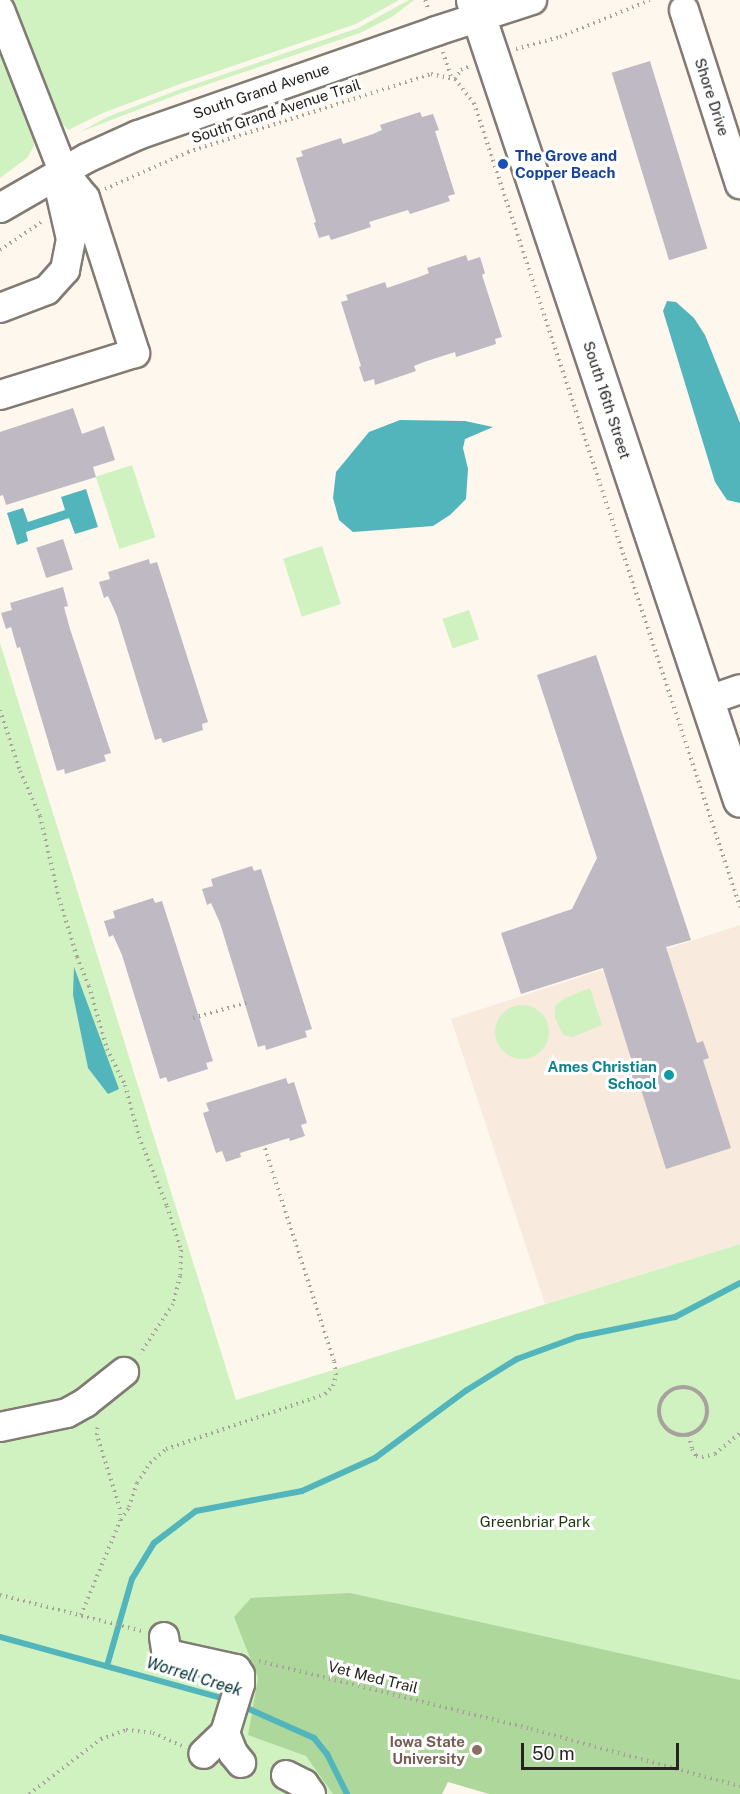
<!DOCTYPE html>
<html>
<head>
<meta charset="utf-8">
<style>
  body { margin:0 }
  #map { position:relative; width:740px; height:1794px; overflow:hidden; background:#fef7ee; font-family:"Public Sans",sans-serif }
  div>[style] { position:absolute }
  .built>* { inset:0; background:#f8ebdd }
  .green>* { inset:0; background:#d0f2c1; transform-origin:0 0 }
  .round { border-radius:50% }
  .forest>* { inset:0; background:#aed79b }
  .water>* { inset:0; background:#52b5bc }
  .stream>* { height:6px; margin:-3px; padding:0 3px; transform-origin:3px; border-radius:3px; background:#52b5bc }
  .building>* { inset:0; background:#beb9c2; transform-origin:0 0 }
  .path>* { height:4px; margin-top:-2px; transform-origin:0; background:repeating-linear-gradient(90deg,#a8a29c 0 1.5px,transparent 0 6px) }
  .path>.ring { margin:-2px; padding:0; box-sizing:content-box; background:none; border:4px solid #a8a29c; border-radius:50% }
  .roads { filter:drop-shadow(2px 0 #827b73) drop-shadow(-2px 0 #827b73) drop-shadow(0 2px #827b73) drop-shadow(0 -2px #827b73) }
  .minor>* { height:28px; margin:-14px; padding:0 14px; transform-origin:14px; border-radius:14px; background:#fff }
  .major>* { height:33px; margin:-16.5px; padding:0 16.5px; transform-origin:16.5px; border-radius:16.5px; background:#fff }
  .dots>* { width:16px; height:16px; translate:-50% -50%; box-sizing:border-box; border:3px solid #fff; border-radius:50% }
  span { translate:-50% -50%; white-space:nowrap; text-align:center; line-height:1.15; -webkit-text-stroke:6px #fff; paint-order:stroke }
  .street-label { font-size:15px; color:#262320 }
  .transit-label { font-size:15px; color:#164399; font-weight:700 }
  .left { translate:0 -50%; text-align:left }
  .culture-label { font-size:15px; color:#0d838f; font-weight:700 }
  .right { translate:-100% -50%; text-align:right }
  .park-label { font-size:15px; color:#1b360d }
  .education-label { font-size:15px; color:#785e54; font-weight:700 }
  .water-label { font-size:16px; color:#003134; font-style:italic }
  .scale { position:absolute; left:521px; top:1743px; width:158px; height:27px; box-sizing:border-box; border:3px solid #262320; border-top:0; padding-left:8px; font-size:18px; line-height:21px; white-space:nowrap; color:#262320; -webkit-text-stroke:4px #fff; paint-order:stroke }
</style>
</head>
<body>
<div id="map">
  <div class="built">
    <i style="clip-path:polygon(740px 925px,740px 1244px,545px 1304px,451px 1019px)"></i>
  </div>
  <div class="green">
    <i style="clip-path:polygon(10px 0,399px 0,356px 24px,180px 84px,103px 113px,68px 130px,55px 116px)"></i>
    <i style="clip-path:polygon(409px 0,414px 0,392px 17px,360px 33px,179px 94px,80px 132px,107px 117px,178px 90px,358px 28px)"></i>
    <i style="clip-path:polygon(0 43px,34px 135px,34px 146px,27px 158px,0 178px)"></i>
    <i style="left:132px;top:465px;width:76px;height:38px;rotate:72deg"></i>
    <i style="left:322px;top:546px;width:61px;height:41px;rotate:72deg"></i>
    <i style="left:469px;top:610px;width:31px;height:28px;rotate:71deg"></i>
    <i style="clip-path:polygon(0 643px,236px 1400px,740px 1244px,740px 1788px,325px 1678px,364px 1794px,0 1794px)"></i>
    <i style="clip-path:polygon(590px 988px,602px 1025px,573px 1037px,563px 1035px,555px 1018px,555px 1006px,565px 998px)"></i>
    <i class="round" style="left:495px;top:1005px;width:54px;height:54px"></i>
  </div>
  <div class="forest">
    <i style="clip-path:polygon(350px 1593px,740px 1680px,740px 1794px,489px 1794px,448px 1782px,442px 1794px,333px 1794px,306px 1756px,248px 1735px,258px 1678px,234px 1617px,251px 1598px)"></i>
  </div>
  <div class="water">
    <i style="clip-path:polygon(667px 301px,676px 302px,694px 318px,705px 335px,740px 423px,740px 503px,727px 500px,715px 482px,663px 311px)"></i>
    <i style="clip-path:polygon(400px 420px,465px 421px,493px 427px,465px 439px,463px 448px,468px 469px,466px 499px,450px 515px,433px 526px,353px 532px,339px 520px,333px 498px,336px 472px,369px 432px)"></i>
    <i style="clip-path:polygon(86px 489px,98px 527px,75px 534px,69px 518px,26px 532px,28px 541px,17px 545px,7px 513px,23px 508px,28px 522px,65px 510px,61px 497px)"></i>
    <i style="clip-path:polygon(74px 967px,119px 1089px,108px 1094px,88px 1068px,73px 995px)"></i>
  </div>
  <div class="stream">
    <i style="left:0;top:1637px;width:237px;rotate:15.4deg"></i>
    <i style="left:107px;top:1666px;width:91px;rotate:-74deg"></i>
    <i style="left:132px;top:1579px;width:42px;rotate:-58.6deg"></i>
    <i style="left:154px;top:1543px;width:53px;rotate:-37.3deg"></i>
    <i style="left:196px;top:1511px;width:108px;rotate:-10.7deg"></i>
    <i style="left:302px;top:1491px;width:80px;rotate:-24.3deg"></i>
    <i style="left:375px;top:1458px;width:114px;rotate:-36.5deg"></i>
    <i style="left:467px;top:1390px;width:59px;rotate:-31.8deg"></i>
    <i style="left:517px;top:1359px;width:64px;rotate:-20.1deg"></i>
    <i style="left:577px;top:1337px;width:100px;rotate:-11.5deg"></i>
    <i style="left:675px;top:1317px;width:73px;rotate:-27.6deg"></i>
    <i style="left:240px;top:1705px;width:81px;rotate:24deg"></i>
    <i style="left:314px;top:1738px;width:21px;rotate:51deg"></i>
    <i style="left:327px;top:1754px;width:45px;rotate:63.4deg"></i>
  </div>
  <div class="building">
    <i style="left:650px;top:61px;width:196px;height:40px;rotate:73deg"></i>
    <i style="clip-path:polygon(420px 112px,422px 117px,433px 114px,439px 130px,435px 131px,455px 194px,448px 196px,450px 201px,410px 214px,408px 210px,369px 222px,371px 227px,331px 240px,329px 235px,319px 238px,314px 223px,316px 222px,296px 158px,303px 156px,301px 151px,341px 138px,343px 144px,373px 134px,382px 130px,380px 125px)"></i>
    <i style="clip-path:polygon(466px 255px,468px 261px,480px 257px,485px 273px,482px 275px,502px 337px,495px 339px,496px 344px,456px 357px,455px 352px,424px 362px,414px 366px,416px 371px,375px 385px,374px 379px,364px 382px,359px 367px,361px 366px,341px 302px,348px 300px,346px 295px,385px 282px,387px 288px,419px 277px,429px 273px,427px 268px)"></i>
    <i style="clip-path:polygon(73px 408px,82px 434px,104px 426px,115px 460px,93px 467px,96px 477px,6px 505px,3px 495px,0 496px,0 432px)"></i>
    <i style="left:63px;top:539px;width:32px;height:28px;rotate:72deg"></i>
    <i style="clip-path:polygon(149px 559px,150px 564px,157px 562px,208px 722px,202px 724px,203px 730px,163px 743px,161px 738px,155px 740px,117px 616px,108px 596px,104px 598px,99px 582px,110px 579px,108px 572px)"></i>
    <i style="clip-path:polygon(63px 587px,68px 606px,64px 607px,70px 629px,111px 753px,104px 755px,106px 761px,65px 774px,64px 769px,57px 771px,20px 647px,17px 648px,11px 627px,6px 629px,1px 613px,12px 610px,10px 603px)"></i>
    <i style="clip-path:polygon(596px 655px,691px 940px,666px 947px,697px 1043px,703px 1041px,709px 1058px,703px 1060px,731px 1148px,666px 1169px,639px 1083px,633px 1085px,627px 1067px,633px 1065px,603px 968px,521px 994px,501px 933px,572px 909px,597px 858px,537px 675px)"></i>
    <i style="clip-path:polygon(252px 866px,254px 871px,261px 869px,312px 1029px,305px 1031px,307px 1037px,266px 1050px,265px 1045px,258px 1047px,220px 923px,211px 903px,207px 905px,202px 889px,213px 886px,211px 879px)"></i>
    <i style="clip-path:polygon(153px 898px,155px 903px,162px 901px,213px 1061px,206px 1063px,208px 1069px,168px 1082px,166px 1077px,160px 1079px,122px 955px,113px 935px,109px 937px,104px 921px,115px 918px,113px 911px)"></i>
    <i style="clip-path:polygon(286px 1078px,288px 1084px,294px 1082px,307px 1123px,301px 1125px,305px 1136px,290px 1141px,289px 1138px,240px 1153px,241px 1157px,226px 1162px,222px 1151px,216px 1153px,203px 1113px,209px 1111px,206px 1103px)"></i>
  </div>
  <div class="path">
    <i style="left:425px;top:0;width:9px;rotate:69deg"></i>
    <i style="left:516px;top:49px;width:46px;rotate:-15.3deg"></i>
    <i style="left:560px;top:37px;width:97px;rotate:-22.3deg"></i>
    <i style="left:443px;top:52px;width:25px;rotate:72deg"></i>
    <i style="left:455px;top:79px;width:31px;rotate:52deg"></i>
    <i style="left:474px;top:103px;width:847px;rotate:71.69deg"></i>
    <i style="left:105px;top:189px;width:91px;rotate:-24deg"></i>
    <i style="left:188px;top:152px;width:255px;rotate:-17.8deg"></i>
    <i style="left:431px;top:74px;width:25px;rotate:12deg"></i>
    <i style="left:455px;top:79px;width:11px;rotate:-56deg"></i>
    <i style="left:461px;top:70px;width:10px;rotate:-24deg"></i>
    <i style="left:0;top:250px;width:52px;rotate:-34deg"></i>
    <i style="left:0;top:710px;width:64px;rotate:71.8deg"></i>
    <i style="left:20px;top:771px;width:49px;rotate:66deg"></i>
    <i style="left:40px;top:816px;width:84px;rotate:77deg"></i>
    <i style="left:59px;top:898px;width:62px;rotate:73deg"></i>
    <i style="left:77px;top:957px;width:31px;rotate:68deg"></i>
    <i style="left:89px;top:986px;width:66px;rotate:74.1deg"></i>
    <i style="left:107px;top:1049px;width:40px;rotate:63.4deg"></i>
    <i style="left:125px;top:1085px;width:54px;rotate:74.9deg"></i>
    <i style="left:139px;top:1137px;width:74px;rotate:67.9deg"></i>
    <i style="left:167px;top:1206px;width:46px;rotate:72.3deg"></i>
    <i style="left:181px;top:1250px;width:26px;rotate:92deg"></i>
    <i style="left:180px;top:1276px;width:29px;rotate:104deg"></i>
    <i style="left:173px;top:1304px;width:60px;rotate:123.4deg"></i>
    <i style="left:193px;top:1018px;width:58px;rotate:-15.9deg"></i>
    <i class="ring" style="left:659px;top:1387px;width:44px;height:44px"></i>
    <i style="left:689px;top:1435px;width:14px;rotate:78deg"></i>
    <i style="left:692px;top:1449px;width:8px;rotate:60deg"></i>
    <i style="left:696px;top:1456px;width:6px;rotate:9deg"></i>
    <i style="left:702px;top:1457px;width:13px;rotate:-13deg"></i>
    <i style="left:715px;top:1454px;width:33px;rotate:-40deg"></i>
    <i style="left:121px;top:1520px;width:15px;rotate:-58deg"></i>
    <i style="left:129px;top:1507px;width:25px;rotate:-72deg"></i>
    <i style="left:137px;top:1483px;width:24px;rotate:-57deg"></i>
    <i style="left:150px;top:1463px;width:21px;rotate:-41deg"></i>
    <i style="left:166px;top:1449px;width:168px;rotate:-19.1deg"></i>
    <i style="left:325px;top:1394px;width:11px;rotate:-45deg"></i>
    <i style="left:333px;top:1386px;width:11px;rotate:-75deg"></i>
    <i style="left:336px;top:1375px;width:14px;rotate:-98deg"></i>
    <i style="left:334px;top:1361px;width:226px;rotate:-108deg"></i>
    <i style="left:0;top:1595px;width:146px;rotate:14.2deg"></i>
    <i style="left:81px;top:1615px;width:102px;rotate:-67.5deg"></i>
    <i style="left:120px;top:1521px;width:12px;rotate:-90deg"></i>
    <i style="left:120px;top:1509px;width:77px;rotate:-107.3deg"></i>
    <i style="left:97px;top:1435px;width:11px;rotate:-85deg"></i>
    <i style="left:259px;top:1661px;width:280px;rotate:14deg"></i>
    <i style="left:531px;top:1729px;width:217px;rotate:15.3deg"></i>
    <i style="left:29px;top:1794px;width:91px;rotate:-37.4deg"></i>
    <i style="left:101px;top:1739px;width:27px;rotate:-20deg"></i>
    <i style="left:126px;top:1730px;width:27px;rotate:6deg"></i>
    <i style="left:153px;top:1733px;width:32px;rotate:24deg"></i>
  </div>
  <div class="roads">
    <div class="minor">
      <i style="left:0;top:10px;width:173px;rotate:68.6deg"></i>
      <i style="left:63px;top:171px;width:35px;rotate:51deg"></i>
      <i style="left:85px;top:198px;width:163px;rotate:72.1deg"></i>
      <i style="left:135px;top:353px;width:141px;rotate:162.7deg"></i>
      <i style="left:684px;top:10px;width:183px;rotate:72.2deg"></i>
      <i style="left:0;top:208px;width:100px;rotate:-29.9deg"></i>
      <i style="left:87px;top:158px;width:56px;rotate:-24.3deg"></i>
      <i style="left:138px;top:135px;width:316px;rotate:-19.2deg"></i>
      <i style="left:436px;top:31px;width:101px;rotate:-17.9deg"></i>
      <i style="left:0;top:308px;width:50px;rotate:-21deg"></i>
      <i style="left:47px;top:290px;width:27px;rotate:-48deg"></i>
      <i style="left:65px;top:270px;width:32px;rotate:-79deg"></i>
      <i style="left:71px;top:239px;width:49px;rotate:-102.9deg"></i>
      <i style="left:60px;top:191px;width:20px;rotate:-81deg"></i>
      <i style="left:706px;top:701px;width:36px;rotate:-19deg"></i>
      <i style="left:0;top:1427px;width:68px;rotate:-11.8deg"></i>
      <i style="left:67px;top:1413px;width:21px;rotate:-29deg"></i>
      <i style="left:85px;top:1403px;width:50px;rotate:-38.5deg"></i>
      <i style="left:164px;top:1637px;width:13px;rotate:81deg"></i>
      <i style="left:166px;top:1650px;width:8px;rotate:40deg"></i>
      <i style="left:172px;top:1655px;width:66px;rotate:12.3deg"></i>
      <i style="left:236px;top:1669px;width:7px;rotate:56deg"></i>
      <i style="left:240px;top:1675px;width:9px;rotate:90deg"></i>
      <i style="left:240px;top:1684px;width:51px;rotate:107deg"></i>
      <i style="left:225px;top:1733px;width:30px;rotate:136deg"></i>
      <i style="left:225px;top:1733px;width:22px;rotate:68deg"></i>
      <i style="left:233px;top:1753px;width:13px;rotate:51deg"></i>
      <i style="left:286px;top:1775px;width:20px;rotate:27deg"></i>
      <i style="left:304px;top:1784px;width:12px;rotate:55deg"></i>
    </div>
    <div class="major">
      <i style="left:473px;top:0;width:843px;rotate:71.54deg"></i>
    </div>
  </div>
  <div class="dots">
    <i style="left:503px;top:164px;background:#1a4fb4"></i>
    <i style="left:669px;top:1075px;background:#0f9aa8"></i>
    <i style="left:477px;top:1750px;background:#8d6e63"></i>
  </div>
  <div class="street-label">
    <span style="left:261px;top:91px;rotate:-19deg">South Grand Avenue</span>
    <span style="left:712px;top:97px;rotate:72deg">Shore Drive</span>
    <span style="left:276px;top:111px;rotate:-18deg">South Grand Avenue Trail</span>
    <span style="left:607px;top:400px;rotate:72deg">South 16th Street</span>
    <span style="left:373px;top:1677px;rotate:14deg">Vet Med Trail</span>
  </div>
  <div class="transit-label">
    <span class="left" style="left:515px;top:164px">The Grove and<br>Copper Beach</span>
  </div>
  <div class="culture-label">
    <span class="right" style="left:657px;top:1075px">Ames Christian<br>School</span>
  </div>
  <div class="park-label">
    <span style="left:535px;top:1522px">Greenbriar Park</span>
  </div>
  <div class="education-label">
    <span class="right" style="left:465px;top:1750px">Iowa State<br>University</span>
  </div>
  <div class="water-label">
    <span style="left:194px;top:1677px;rotate:17deg">Worrell Creek</span>
  </div>
  <div class="scale">50 m</div>
</div>
</body>
</html>
